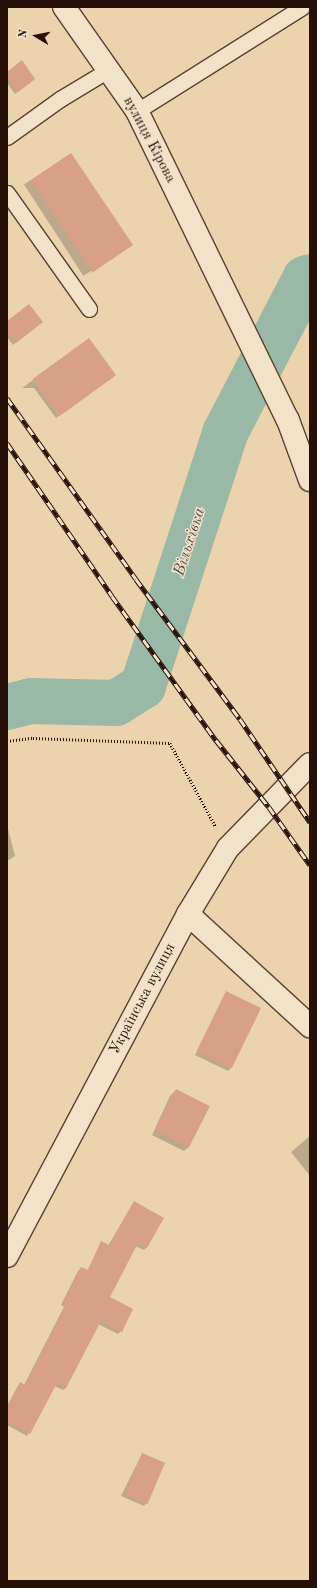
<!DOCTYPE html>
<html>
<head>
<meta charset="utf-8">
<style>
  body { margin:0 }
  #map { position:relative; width:317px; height:1588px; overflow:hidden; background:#ebd3ad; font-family:"Old Standard TT",serif }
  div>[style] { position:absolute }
  .water>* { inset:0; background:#99b8a6 }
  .shadow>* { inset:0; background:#0003; transform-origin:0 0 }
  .river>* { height:46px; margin:-23px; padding:0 23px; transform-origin:23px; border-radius:23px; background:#99b8a6 }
  .building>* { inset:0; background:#d7a087; transform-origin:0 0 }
  .path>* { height:2.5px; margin-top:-1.25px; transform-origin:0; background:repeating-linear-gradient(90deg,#271008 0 1px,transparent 0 3px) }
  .roads { filter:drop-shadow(1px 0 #584131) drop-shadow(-1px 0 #584131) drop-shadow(0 1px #584131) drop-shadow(0 -1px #584131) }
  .lane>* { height:15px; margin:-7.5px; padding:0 7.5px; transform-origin:7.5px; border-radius:7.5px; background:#f2e2ca }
  .street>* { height:22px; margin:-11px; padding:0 11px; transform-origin:11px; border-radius:11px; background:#f2e2ca }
  .secondary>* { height:22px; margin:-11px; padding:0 11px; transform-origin:11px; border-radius:11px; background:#f2e2ca }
  .rail>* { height:4.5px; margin-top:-2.25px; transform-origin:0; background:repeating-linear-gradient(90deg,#f2e2ca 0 9px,#271008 0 18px); box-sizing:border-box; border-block:1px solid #271008 }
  span { translate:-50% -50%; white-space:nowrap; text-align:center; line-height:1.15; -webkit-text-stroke:3px #f2e2ca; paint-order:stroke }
  .street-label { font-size:15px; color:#271008 }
  .water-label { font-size:16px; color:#4f4b3f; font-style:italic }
  .frame { position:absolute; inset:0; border:8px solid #271008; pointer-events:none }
  .north { position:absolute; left:16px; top:16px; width:40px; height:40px; -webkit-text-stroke:3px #f2e2ca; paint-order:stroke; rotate:280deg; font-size:11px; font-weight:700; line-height:16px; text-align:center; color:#271008 }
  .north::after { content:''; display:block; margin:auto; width:14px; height:18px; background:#271008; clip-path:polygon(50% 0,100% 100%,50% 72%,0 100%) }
</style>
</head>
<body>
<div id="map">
  <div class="water">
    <i style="clip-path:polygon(78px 686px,101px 688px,96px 711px,57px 708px,7px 721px,7px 693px)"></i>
  </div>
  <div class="shadow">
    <i style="clip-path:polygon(7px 73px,31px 82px,15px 94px,7px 83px)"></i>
    <i style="left:71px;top:154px;width:109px;height:56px;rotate:57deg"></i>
    <i style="clip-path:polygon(7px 322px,42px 322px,13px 345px,7px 337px)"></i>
    <i style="clip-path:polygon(89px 340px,115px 375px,56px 418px,34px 388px,22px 388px)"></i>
    <i style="clip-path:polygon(7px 825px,15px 856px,7px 861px)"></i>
    <i style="clip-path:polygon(227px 993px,231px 1068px,228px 1071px,195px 1055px)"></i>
    <i style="clip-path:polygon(176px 1090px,190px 1146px,184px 1151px,152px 1135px,170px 1096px)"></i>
    <i style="clip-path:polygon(310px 1136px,310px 1176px,291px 1152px)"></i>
    <i style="clip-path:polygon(134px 1202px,146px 1248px,144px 1250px,135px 1246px,109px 1298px,121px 1331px,118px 1334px,98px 1324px,66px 1388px,63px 1390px,54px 1386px,27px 1436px,7px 1425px,7px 1406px,18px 1386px,20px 1384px,24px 1385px,64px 1307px,61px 1305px,78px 1271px,81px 1268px,87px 1271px,102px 1242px,108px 1246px)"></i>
    <i style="clip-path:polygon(142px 1454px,146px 1503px,144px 1506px,121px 1496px)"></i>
  </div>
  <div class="river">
    <i style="left:7px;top:707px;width:25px;rotate:-14deg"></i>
    <i style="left:31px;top:701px;width:85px;rotate:1.3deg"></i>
    <i style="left:116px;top:703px;width:32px;rotate:-32deg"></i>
    <i style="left:143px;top:686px;width:266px;rotate:-72deg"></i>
    <i style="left:225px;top:433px;width:174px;rotate:-62.5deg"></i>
    <i style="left:305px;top:279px;width:5px;rotate:-22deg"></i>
  </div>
  <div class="building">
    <i style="clip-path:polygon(22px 60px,35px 79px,18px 92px,7px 77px,7px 72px)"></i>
    <i style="left:71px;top:153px;width:111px;height:49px;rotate:56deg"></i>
    <i style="clip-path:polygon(29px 304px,43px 322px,16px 343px,7px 331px,7px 321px)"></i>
    <i style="left:89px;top:338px;width:46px;height:70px;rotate:54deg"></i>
    <i style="left:226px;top:991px;width:39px;height:67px;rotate:26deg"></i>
    <i style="left:176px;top:1089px;width:38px;height:46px;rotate:27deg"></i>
    <i style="clip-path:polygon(134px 1201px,164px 1218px,147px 1248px,138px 1243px,110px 1297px,133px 1309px,122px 1332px,101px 1321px,66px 1388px,57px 1383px,30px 1434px,7px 1421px,7px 1407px,20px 1382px,25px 1385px,66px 1304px,63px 1302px,81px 1267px,88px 1270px,101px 1241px,109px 1245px)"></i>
    <i style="left:142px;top:1453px;width:25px;height:45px;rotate:23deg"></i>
  </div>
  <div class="path">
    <i style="left:7px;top:741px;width:26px;rotate:-7deg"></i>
    <i style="left:33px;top:738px;width:137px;rotate:2.1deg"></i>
    <i style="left:170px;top:743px;width:96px;rotate:61.3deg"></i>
  </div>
  <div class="roads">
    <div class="lane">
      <i style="left:137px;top:111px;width:195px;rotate:-32.2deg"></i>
      <i style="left:7px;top:137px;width:65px;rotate:-35.6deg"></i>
      <i style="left:60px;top:99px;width:56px;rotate:-31.1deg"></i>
      <i style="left:7px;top:193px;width:142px;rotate:54.7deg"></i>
    </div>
    <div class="street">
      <i style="left:188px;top:914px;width:166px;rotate:42.6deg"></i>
      <i style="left:7px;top:1256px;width:387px;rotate:-62.1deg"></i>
      <i style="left:188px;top:914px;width:77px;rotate:-58.8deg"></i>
      <i style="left:228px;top:848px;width:117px;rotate:-45.7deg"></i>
    </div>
    <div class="secondary">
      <i style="left:64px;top:7px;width:127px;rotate:54.9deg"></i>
      <i style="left:137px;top:111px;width:344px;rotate:64deg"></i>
      <i style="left:288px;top:420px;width:64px;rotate:69.9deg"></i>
    </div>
  </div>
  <div class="rail">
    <i style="left:7px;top:398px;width:222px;rotate:54.5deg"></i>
    <i style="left:136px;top:579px;width:174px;rotate:53.4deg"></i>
    <i style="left:240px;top:719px;width:125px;rotate:55.8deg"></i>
    <i style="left:7px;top:443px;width:186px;rotate:55.5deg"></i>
    <i style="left:112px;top:596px;width:178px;rotate:54.2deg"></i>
    <i style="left:216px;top:740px;width:85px;rotate:51.7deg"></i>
    <i style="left:269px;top:807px;width:71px;rotate:54.7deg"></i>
  </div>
  <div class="street-label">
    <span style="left:149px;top:140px;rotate:62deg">вулиця Кірова</span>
    <span style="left:143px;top:999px;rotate:-62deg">Українська вулиця</span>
  </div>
  <div class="water-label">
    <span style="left:190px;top:542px;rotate:-72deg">Вільхівка</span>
  </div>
  <div class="frame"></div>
  <div class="north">N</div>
</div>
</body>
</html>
